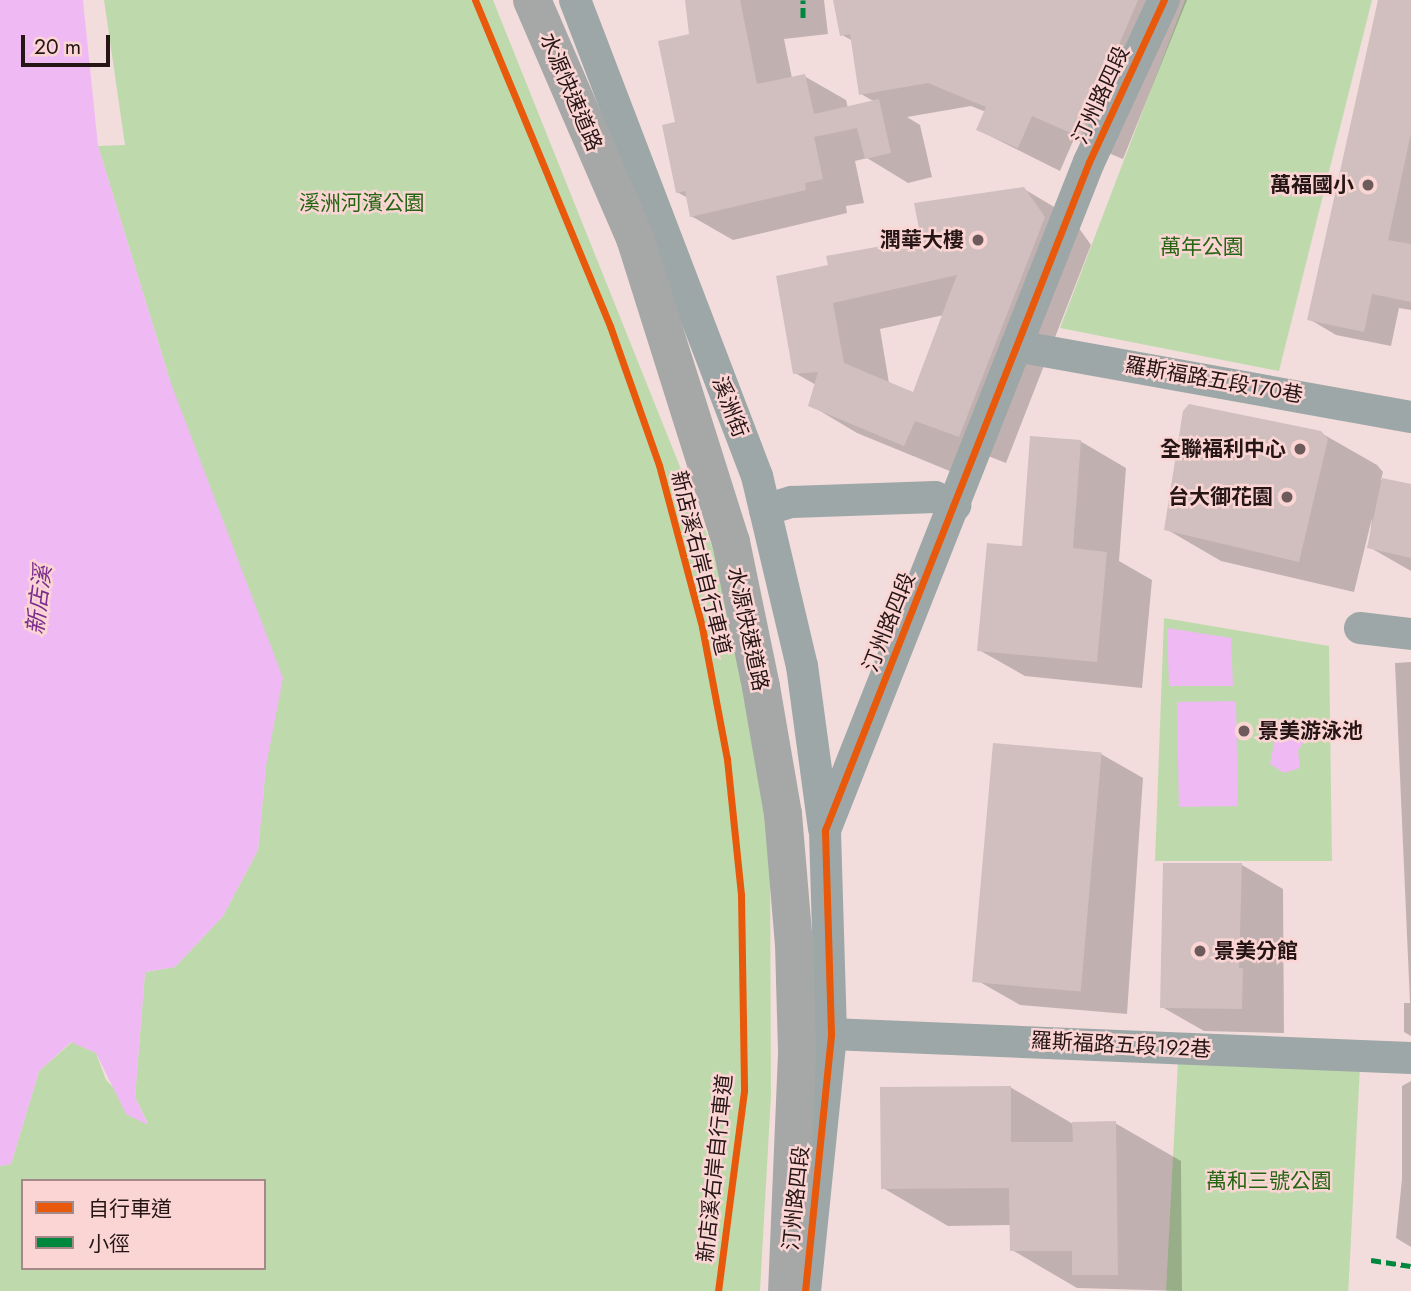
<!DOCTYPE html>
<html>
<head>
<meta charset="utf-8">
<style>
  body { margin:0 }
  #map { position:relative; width:1411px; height:1291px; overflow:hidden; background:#f2dddc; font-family:Jost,"Noto Sans TC",sans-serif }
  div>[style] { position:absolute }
  .green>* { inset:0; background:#bedaac; transform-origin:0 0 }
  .water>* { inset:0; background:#efb9f3; transform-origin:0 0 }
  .shadow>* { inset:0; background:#0003 }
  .building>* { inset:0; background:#d0bfbe; transform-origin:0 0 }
  .minor>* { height:32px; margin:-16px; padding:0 16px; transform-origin:16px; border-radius:16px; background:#9ea7a7 }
  .trunk>* { height:38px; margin:-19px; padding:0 19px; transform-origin:19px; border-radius:19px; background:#a6a8a7 }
  .quiet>* { height:5px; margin-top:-2.5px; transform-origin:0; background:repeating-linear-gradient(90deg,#00873e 0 10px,transparent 0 15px) }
  .cycleway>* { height:7px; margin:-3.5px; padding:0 3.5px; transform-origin:3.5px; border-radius:3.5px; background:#e8590c }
  .dots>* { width:19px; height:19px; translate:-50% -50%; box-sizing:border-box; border:4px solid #fad5d4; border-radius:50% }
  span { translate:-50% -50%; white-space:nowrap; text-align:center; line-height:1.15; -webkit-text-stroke:5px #fad5d4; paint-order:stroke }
  .street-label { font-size:21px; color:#251515 }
  .poi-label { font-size:21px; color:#251515; font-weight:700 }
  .right { translate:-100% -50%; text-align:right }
  .left { translate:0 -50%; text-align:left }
  .park-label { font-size:21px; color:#246512 }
  .water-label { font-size:23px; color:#7c2d8d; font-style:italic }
  .legend { position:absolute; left:21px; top:1179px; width:245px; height:91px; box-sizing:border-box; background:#fad5d4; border:2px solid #a58888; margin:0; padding:9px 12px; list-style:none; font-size:21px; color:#251515 }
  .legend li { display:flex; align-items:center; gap:14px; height:35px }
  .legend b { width:35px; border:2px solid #a58888 }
  .scale { position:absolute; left:21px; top:35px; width:89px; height:32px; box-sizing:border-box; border:4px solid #251515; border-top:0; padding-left:9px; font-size:21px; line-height:24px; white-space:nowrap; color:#251515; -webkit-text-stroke:5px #fad5d4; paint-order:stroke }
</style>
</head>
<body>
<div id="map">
  <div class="green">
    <i style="clip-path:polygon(evenodd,104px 0,493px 0,725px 579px,770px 851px,771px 1095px,760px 1291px,0 1291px,0 1166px,11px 1164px,39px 1071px,72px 1042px,96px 1053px,106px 1080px,148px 1124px,135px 1097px,145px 972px,175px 967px,223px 916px,258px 850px,266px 766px,170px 381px,98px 146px,125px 145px,104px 0,23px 1181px,264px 1181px,264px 1268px,23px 1268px,23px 1181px)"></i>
    <i style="clip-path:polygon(1185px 0,1372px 0,1279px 371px,1060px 328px)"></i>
    <i style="clip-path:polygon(1164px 618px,1329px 646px,1332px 861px,1155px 861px)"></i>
    <i style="left:1178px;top:1062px;width:182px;height:229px;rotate:3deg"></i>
  </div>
  <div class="water">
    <i style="clip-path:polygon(0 0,83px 0,98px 146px,170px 381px,283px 678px,266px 766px,258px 850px,223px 916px,175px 967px,145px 972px,135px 1097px,148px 1125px,126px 1114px,96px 1053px,71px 1042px,39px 1071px,11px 1164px,0 1166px)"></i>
    <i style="clip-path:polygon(1167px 628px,1231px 638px,1233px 686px,1169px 686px)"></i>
    <i style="left:1236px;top:701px;width:105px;height:59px;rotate:89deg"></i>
    <i style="clip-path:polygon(1274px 723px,1303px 731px,1307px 737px,1298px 751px,1300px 768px,1284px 773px,1270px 764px,1274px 744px,1268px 730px)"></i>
  </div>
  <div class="shadow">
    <i style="clip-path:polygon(687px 0,824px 0,828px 34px,784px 39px,792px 78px,804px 76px,846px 100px,848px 108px,875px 102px,861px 94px,853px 41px,842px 35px,848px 0,1187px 0,1123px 159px,1074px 139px,1060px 171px,978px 130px,986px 112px,971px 106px,907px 117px,920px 125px,932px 177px,908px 183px,867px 158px,855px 161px,864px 203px,846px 206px,847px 213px,733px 240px,691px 216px,688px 198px,677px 192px,677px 124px,691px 36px)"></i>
    <i style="clip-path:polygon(1379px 0,1411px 0,1411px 310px,1399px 308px,1391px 346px,1336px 335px,1309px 319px)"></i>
    <i style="clip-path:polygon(evenodd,1024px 189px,1071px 217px,1091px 245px,1006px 463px,962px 446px,952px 472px,857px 433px,810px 405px,816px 385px,795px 373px,830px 267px,923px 240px,1024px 189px,944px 315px,914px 394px,889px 383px,880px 329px,944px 315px)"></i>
    <i style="clip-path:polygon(1321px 433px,1377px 465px,1383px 472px,1381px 480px,1411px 486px,1411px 571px,1369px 547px,1372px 518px,1354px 592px,1221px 561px,1166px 529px)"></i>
    <i style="clip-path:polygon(1080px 441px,1126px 468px,1119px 561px,1152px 580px,1142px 688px,1025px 676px,979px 650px)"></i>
    <i style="clip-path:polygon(1411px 662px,1411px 1036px,1404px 1032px,1404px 1003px,1410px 1003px,1395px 663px)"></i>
    <i style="clip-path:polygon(1101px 754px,1143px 778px,1127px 1014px,1020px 1005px,978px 981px)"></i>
    <i style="clip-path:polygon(1242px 865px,1283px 889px,1284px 1033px,1204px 1031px,1162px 1007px)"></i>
    <i style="clip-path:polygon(1411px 1081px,1411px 1247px,1396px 1238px,1402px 1179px,1402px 1086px)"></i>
    <i style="clip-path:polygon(1010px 1087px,1073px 1124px,1115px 1123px,1181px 1161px,1182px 1291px,1077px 1288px,1012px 1250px,1011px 1225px,948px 1226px,883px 1188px)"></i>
  </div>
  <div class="building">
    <i style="clip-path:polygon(685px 0,740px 0,757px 84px,805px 74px,814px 114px,879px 99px,891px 153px,865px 159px,857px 128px,814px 137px,823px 179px,805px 183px,806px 190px,690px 217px,685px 191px,676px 193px,662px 125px,675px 122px,658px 41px,689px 34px)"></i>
    <i style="clip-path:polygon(833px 0,1138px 0,1080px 137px,1032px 116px,1018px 148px,976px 130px,986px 107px,928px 83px,859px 95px,850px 34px,840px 36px)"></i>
    <i style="clip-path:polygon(1378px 0,1411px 0,1411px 133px,1388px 240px,1411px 244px,1411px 302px,1372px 294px,1364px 332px,1307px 320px)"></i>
    <i style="clip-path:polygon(evenodd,1024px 187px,1045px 217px,959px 437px,915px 421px,904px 446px,808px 406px,818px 372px,793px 374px,776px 276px,828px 265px,826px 256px,921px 239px,914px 203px,1024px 187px,957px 275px,913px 392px,844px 363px,833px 303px,957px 275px)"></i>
    <i style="clip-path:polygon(1189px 404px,1321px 431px,1328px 439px,1299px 562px,1164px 530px,1183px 411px)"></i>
    <i style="clip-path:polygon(1030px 436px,1081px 440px,1073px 548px,1107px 552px,1097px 662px,977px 651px,987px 543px,1022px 546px)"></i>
    <i style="clip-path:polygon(1382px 478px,1411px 484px,1411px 558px,1367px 548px)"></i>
    <i style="left:993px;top:743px;width:109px;height:240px;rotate:5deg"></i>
    <i style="clip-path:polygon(1163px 863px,1242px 863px,1239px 968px,1243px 968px,1242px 1009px,1160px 1008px)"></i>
    <i style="clip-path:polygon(1011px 1086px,1011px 1142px,1073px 1142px,1072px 1122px,1116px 1121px,1118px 1275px,1072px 1275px,1072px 1251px,1010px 1251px,1009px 1188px,881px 1189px,880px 1087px)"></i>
  </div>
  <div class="minor">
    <i style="left:575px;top:0;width:510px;rotate:69.08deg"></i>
    <i style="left:757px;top:476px;width:195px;rotate:76.7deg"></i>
    <i style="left:802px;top:666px;width:164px;rotate:82.3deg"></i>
    <i style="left:1016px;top:346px;width:401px;rotate:10.2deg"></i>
    <i style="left:765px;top:510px;width:28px;rotate:-17deg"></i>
    <i style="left:792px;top:502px;width:143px;rotate:-2deg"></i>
    <i style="left:935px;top:497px;width:22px;rotate:22deg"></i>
    <i style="left:1360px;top:628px;width:51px;rotate:6.7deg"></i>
    <i style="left:831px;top:1034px;width:580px;rotate:2.37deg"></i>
    <i style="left:805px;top:1291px;width:258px;rotate:-84.2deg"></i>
    <i style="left:831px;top:1034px;width:204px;rotate:-91.7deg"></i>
    <i style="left:825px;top:830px;width:718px;rotate:-68.44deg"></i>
    <i style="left:1089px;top:162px;width:179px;rotate:-65.2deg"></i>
  </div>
  <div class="trunk">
    <i style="left:532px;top:0;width:259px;rotate:66.6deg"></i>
    <i style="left:635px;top:238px;width:319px;rotate:72.5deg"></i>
    <i style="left:731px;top:542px;width:148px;rotate:78.3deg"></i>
    <i style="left:761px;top:687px;width:129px;rotate:80.2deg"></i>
    <i style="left:783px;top:814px;width:130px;rotate:85.2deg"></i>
    <i style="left:794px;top:944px;width:110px;rotate:88.4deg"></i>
    <i style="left:797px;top:1054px;width:237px;rotate:92.4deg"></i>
  </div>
  <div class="quiet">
    <i style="left:803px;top:18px;width:18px;rotate:-90deg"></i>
    <i style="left:1371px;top:1260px;width:40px;rotate:8.5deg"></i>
  </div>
  <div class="cycleway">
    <i style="left:475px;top:0;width:353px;rotate:67.5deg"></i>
    <i style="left:610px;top:326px;width:147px;rotate:70.6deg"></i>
    <i style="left:659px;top:465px;width:168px;rotate:75.1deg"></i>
    <i style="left:702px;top:627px;width:134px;rotate:79.3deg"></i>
    <i style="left:727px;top:759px;width:137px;rotate:84.1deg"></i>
    <i style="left:741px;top:895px;width:196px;rotate:89.1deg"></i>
    <i style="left:744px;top:1091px;width:202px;rotate:97.4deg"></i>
    <i style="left:805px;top:1291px;width:258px;rotate:-84.2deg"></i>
    <i style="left:831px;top:1034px;width:204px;rotate:-91.7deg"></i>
    <i style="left:825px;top:830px;width:718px;rotate:-68.44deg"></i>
    <i style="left:1089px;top:162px;width:179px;rotate:-65.2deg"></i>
  </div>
  <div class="dots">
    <i style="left:1368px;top:185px;background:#6d5b5b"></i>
    <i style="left:978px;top:240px;background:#6d5b5b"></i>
    <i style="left:1300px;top:449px;background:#6d5b5b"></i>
    <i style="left:1287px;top:497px;background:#6d5b5b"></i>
    <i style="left:1244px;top:731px;background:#6d5b5b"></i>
    <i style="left:1200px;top:951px;background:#6d5b5b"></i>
  </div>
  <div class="street-label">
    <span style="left:571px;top:92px;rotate:67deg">水源快速道路</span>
    <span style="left:1101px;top:95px;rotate:-65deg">汀州路四段</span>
    <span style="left:1214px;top:380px;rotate:10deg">羅斯福路五段170巷</span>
    <span style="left:730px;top:407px;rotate:69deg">溪洲街</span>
    <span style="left:701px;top:563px;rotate:76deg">新店溪右岸自行車道</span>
    <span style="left:889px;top:622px;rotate:-68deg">汀州路四段</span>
    <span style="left:748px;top:629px;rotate:78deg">水源快速道路</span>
    <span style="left:1121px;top:1045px;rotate:3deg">羅斯福路五段192巷</span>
    <span style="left:715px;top:1168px;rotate:-84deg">新店溪右岸自行車道</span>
    <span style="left:796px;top:1198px;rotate:-84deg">汀州路四段</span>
  </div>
  <div class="poi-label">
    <span class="right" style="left:1354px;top:185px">萬福國小</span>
    <span class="right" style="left:964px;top:240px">潤華大樓</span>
    <span class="right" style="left:1286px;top:449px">全聯福利中心</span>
    <span class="right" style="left:1273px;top:497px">台大御花園</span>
    <span class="left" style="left:1258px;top:731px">景美游泳池</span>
    <span class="left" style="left:1214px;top:951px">景美分館</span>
  </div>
  <div class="park-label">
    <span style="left:362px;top:203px">溪洲河濱公園</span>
    <span style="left:1202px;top:247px">萬年公園</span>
    <span style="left:1269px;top:1181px">萬和三號公園</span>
  </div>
  <div class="water-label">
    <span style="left:39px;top:600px;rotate:-83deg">新店溪</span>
  </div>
  <ul class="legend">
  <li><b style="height:9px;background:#e8590c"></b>自行車道</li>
  <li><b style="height:9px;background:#00873e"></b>小徑</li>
  </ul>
  <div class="scale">20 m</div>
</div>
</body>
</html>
